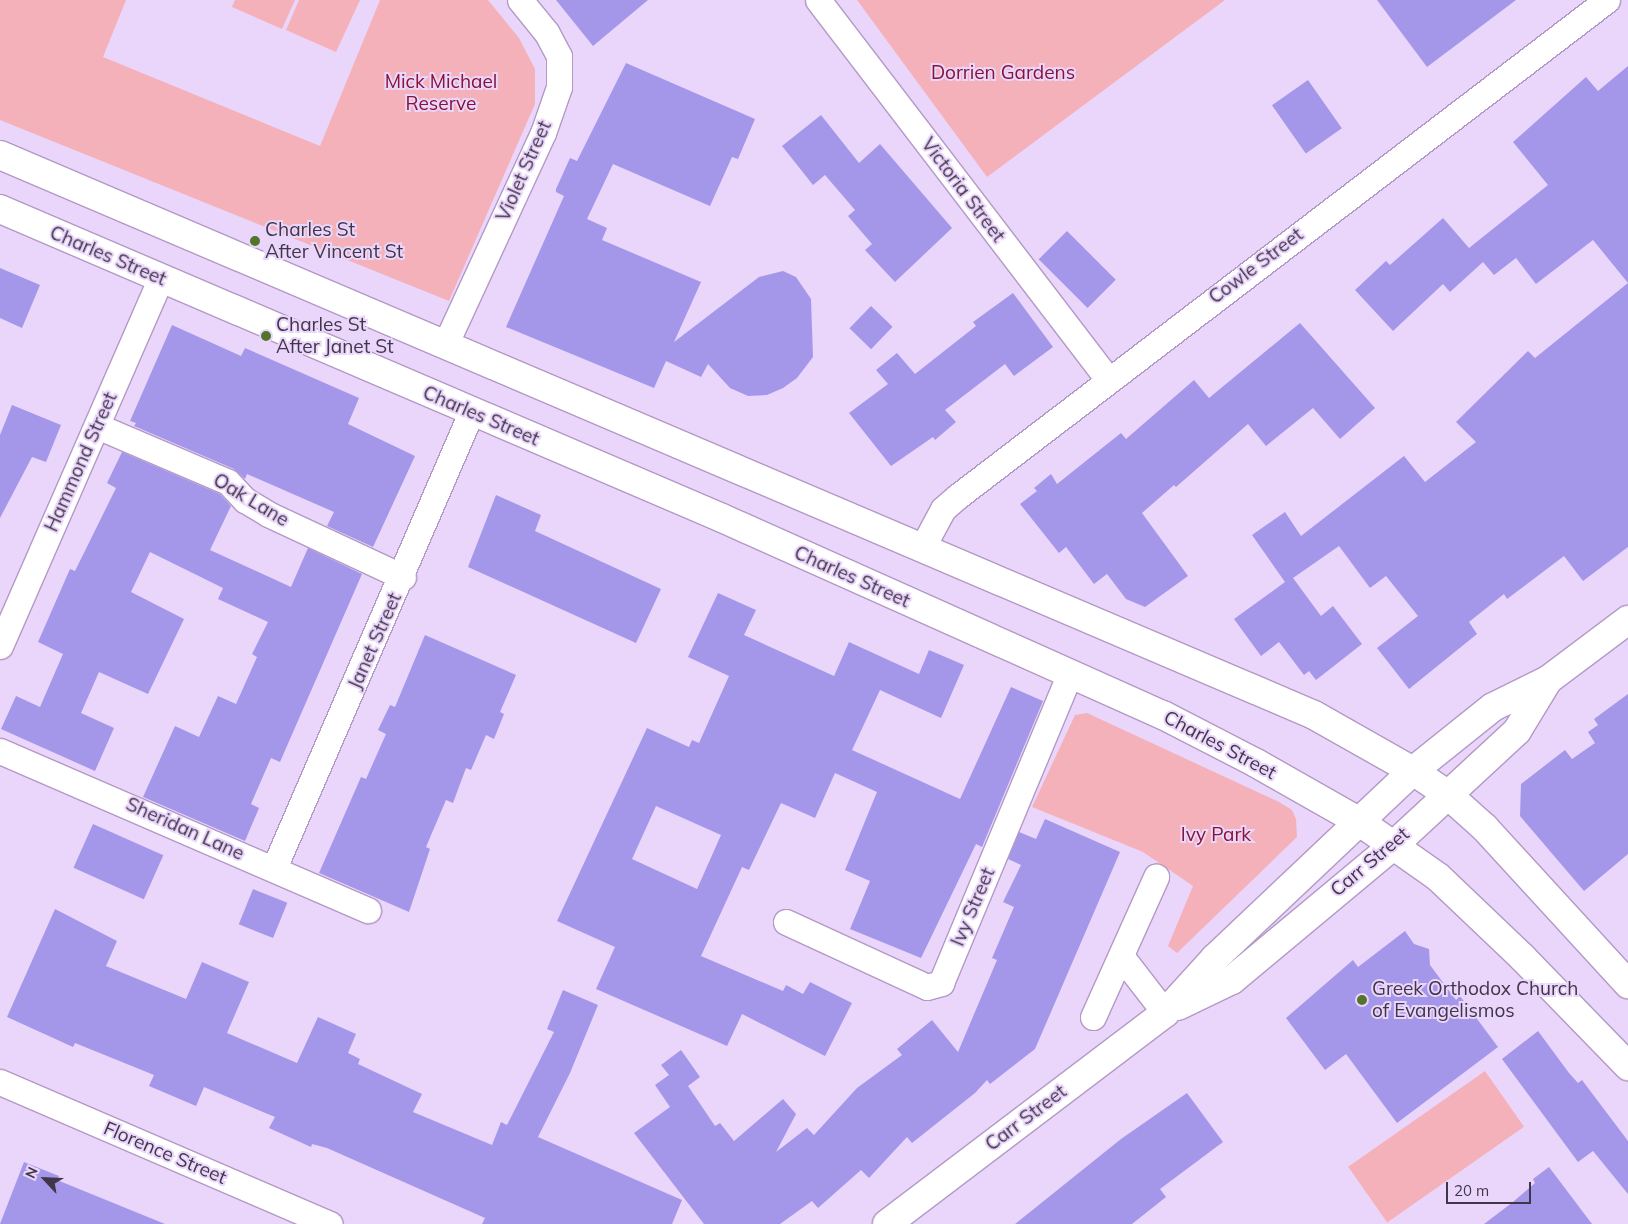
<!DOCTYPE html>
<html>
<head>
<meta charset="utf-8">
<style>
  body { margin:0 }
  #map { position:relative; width:1628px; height:1224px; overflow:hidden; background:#ead5fb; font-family:Mulish,sans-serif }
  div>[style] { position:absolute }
  .green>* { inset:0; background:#f5b1ba; transform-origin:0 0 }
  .building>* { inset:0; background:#a497ea; transform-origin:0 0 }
  .roads { filter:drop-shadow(1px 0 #b399c6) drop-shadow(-1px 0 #b399c6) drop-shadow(0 1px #b399c6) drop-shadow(0 -1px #b399c6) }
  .minor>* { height:25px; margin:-12.5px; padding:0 12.5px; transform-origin:12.5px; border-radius:12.5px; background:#fff }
  .tertiary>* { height:28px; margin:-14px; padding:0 14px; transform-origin:14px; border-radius:14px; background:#fff }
  .trunk>* { height:28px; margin:-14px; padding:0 14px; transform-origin:14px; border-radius:14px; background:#fff }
  .dots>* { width:14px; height:14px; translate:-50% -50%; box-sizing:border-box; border:2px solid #ead5fb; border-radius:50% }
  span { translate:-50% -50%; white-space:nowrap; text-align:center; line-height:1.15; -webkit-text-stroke:4px #ead5fb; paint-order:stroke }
  .park-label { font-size:19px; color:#871336 }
  .street-label { font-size:19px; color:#413649 }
  .poi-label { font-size:19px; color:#413649 }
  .left { translate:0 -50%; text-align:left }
  .north { position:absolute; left:20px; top:1154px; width:50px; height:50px; -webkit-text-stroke:4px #ead5fb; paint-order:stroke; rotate:295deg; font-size:14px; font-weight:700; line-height:20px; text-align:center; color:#413649 }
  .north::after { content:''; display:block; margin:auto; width:18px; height:22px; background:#413649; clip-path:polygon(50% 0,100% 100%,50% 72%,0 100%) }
  .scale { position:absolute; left:1446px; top:1182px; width:85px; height:22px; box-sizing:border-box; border:2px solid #413649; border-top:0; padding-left:6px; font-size:15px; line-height:18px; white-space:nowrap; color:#413649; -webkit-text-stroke:4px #ead5fb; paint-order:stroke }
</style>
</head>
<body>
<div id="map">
  <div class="green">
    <i style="clip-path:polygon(0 0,126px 0,103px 57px,320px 146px,380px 0,488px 0,519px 38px,535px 69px,535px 104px,449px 301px,0 120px)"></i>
    <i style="clip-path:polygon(235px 0,295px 0,282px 29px,232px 7px)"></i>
    <i style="clip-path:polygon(299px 0,360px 0,336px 52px,286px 30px)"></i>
    <i style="clip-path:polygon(857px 0,1225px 0,987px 177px)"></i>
    <i style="clip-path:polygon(1087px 713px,1279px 802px,1292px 810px,1296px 819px,1297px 837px,1177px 953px,1168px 946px,1193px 886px,1143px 852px,1032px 807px,1075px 715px)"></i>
    <i style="left:1485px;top:1071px;width:68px;height:167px;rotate:55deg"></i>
  </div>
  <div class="building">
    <i style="clip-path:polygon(556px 0,648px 0,593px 46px)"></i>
    <i style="clip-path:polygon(1377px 0,1516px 0,1427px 67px)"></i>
    <i style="clip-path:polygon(626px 63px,755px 119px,738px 159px,732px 157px,710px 206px,613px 164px,587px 219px,607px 228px,602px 240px,701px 282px,674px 342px,759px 277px,783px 271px,796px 277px,811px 299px,813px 357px,797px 378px,783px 388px,767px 395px,748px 396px,730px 388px,708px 364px,701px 377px,666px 361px,654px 388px,506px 327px,564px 196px,556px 192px,556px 189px,570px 158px,577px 161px)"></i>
    <i style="clip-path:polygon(1628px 66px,1628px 547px,1583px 581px,1564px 556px,1507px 599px,1504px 594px,1469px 622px,1477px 634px,1409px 689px,1377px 648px,1418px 616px,1386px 576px,1370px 588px,1339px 546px,1293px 578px,1321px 616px,1333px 606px,1362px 644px,1316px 680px,1309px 671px,1304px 675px,1279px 642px,1261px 656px,1234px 619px,1285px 582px,1252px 535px,1285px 512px,1301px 536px,1404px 456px,1425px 482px,1476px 442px,1456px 422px,1528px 351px,1535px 358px,1628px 283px,1593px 240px,1536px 284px,1516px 258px,1494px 275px,1483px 262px,1450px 292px,1443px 284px,1393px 331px,1355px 290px,1386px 261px,1390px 265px,1443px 218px,1469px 248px,1548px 185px,1513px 142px,1586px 77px,1598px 91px)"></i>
    <i style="left:1308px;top:80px;width:59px;height:44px;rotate:55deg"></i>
    <i style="clip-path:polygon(821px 115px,859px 163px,880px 144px,952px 228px,895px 282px,865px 250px,872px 244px,848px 216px,855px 210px,825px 175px,813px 185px,782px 146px)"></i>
    <i style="left:1067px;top:231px;width:69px;height:40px;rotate:45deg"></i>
    <i style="clip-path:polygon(0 268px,40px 285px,22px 328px,0 318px)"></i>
    <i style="clip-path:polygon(1013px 293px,1053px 347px,1014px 376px,1005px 364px,945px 410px,956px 422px,935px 440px,933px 437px,891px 466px,849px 413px,888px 384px,876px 370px,897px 353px,915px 374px,976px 326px,973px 322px)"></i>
    <i style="left:871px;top:306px;width:30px;height:31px;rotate:44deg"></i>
    <i style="clip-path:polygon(1300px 323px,1375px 408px,1340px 439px,1313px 408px,1266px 446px,1248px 424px,1176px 487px,1174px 485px,1142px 513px,1188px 576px,1145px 607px,1126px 599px,1107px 574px,1094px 584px,1066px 547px,1059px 553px,1020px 504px,1037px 491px,1034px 488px,1051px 474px,1057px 484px,1121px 433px,1126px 439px,1194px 380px,1209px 398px)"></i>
    <i style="clip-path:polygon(172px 325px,241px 356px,245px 348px,359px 398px,348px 424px,415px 456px,373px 547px,327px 526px,334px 512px,247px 474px,245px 479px,234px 469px,134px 426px,136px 423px,130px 421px)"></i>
    <i style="clip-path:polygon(12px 405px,61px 425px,46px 462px,32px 457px,0 518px,0 435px)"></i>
    <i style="clip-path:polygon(122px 452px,220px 494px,231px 506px,210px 550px,291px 587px,308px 548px,362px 574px,280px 762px,271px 758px,251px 804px,259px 808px,245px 841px,143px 797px,175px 726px,199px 737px,218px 696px,236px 704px,257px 657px,252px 654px,268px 622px,218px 599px,223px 588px,150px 552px,131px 592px,184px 619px,148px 694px,99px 672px,81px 713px,114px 728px,95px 771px,1px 729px,16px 696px,40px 707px,63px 654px,38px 642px,70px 569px,75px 571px,116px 488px,107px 483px)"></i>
    <i style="clip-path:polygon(496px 495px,541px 515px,535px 531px,661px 589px,636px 643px,468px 567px)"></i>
    <i style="clip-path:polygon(evenodd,718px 593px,756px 610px,744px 635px,834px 676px,849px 642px,919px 674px,929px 650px,964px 665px,941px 718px,880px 690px,852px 750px,960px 799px,1011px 687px,1043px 701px,982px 847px,976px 844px,921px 958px,850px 929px,870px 881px,845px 870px,877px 792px,835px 773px,815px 818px,781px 803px,749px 870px,742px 867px,701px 956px,783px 991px,786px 985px,803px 994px,810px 982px,852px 1003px,825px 1056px,742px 1014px,727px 1046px,596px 989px,615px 947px,557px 921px,647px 728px,689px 747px,692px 740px,699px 743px,729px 676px,688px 657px,718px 593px,656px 806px,721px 835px,697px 889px,632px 859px,656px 806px)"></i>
    <i style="clip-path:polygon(425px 635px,516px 675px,500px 712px,504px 714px,494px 739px,486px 735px,471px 770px,466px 768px,453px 803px,446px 800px,426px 847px,430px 849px,409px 912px,319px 873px,361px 777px,366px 779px,386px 734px,378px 730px,390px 705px,395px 707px)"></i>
    <i style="clip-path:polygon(1628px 694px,1628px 854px,1584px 891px,1520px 816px,1521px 784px,1565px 750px,1572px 759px,1595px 743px,1588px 732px,1598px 725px,1594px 719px)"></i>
    <i style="clip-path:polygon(1045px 819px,1120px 852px,1035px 1049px,990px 1084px,987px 1080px,975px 1093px,912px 1143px,907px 1137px,869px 1178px,861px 1170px,818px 1208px,812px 1201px,780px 1224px,704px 1224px,634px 1133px,670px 1107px,655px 1085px,669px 1075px,661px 1065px,681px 1050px,700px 1077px,688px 1086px,715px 1126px,720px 1123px,734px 1141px,783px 1099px,796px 1114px,776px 1152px,807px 1128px,814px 1135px,857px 1088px,902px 1055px,897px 1049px,932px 1020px,958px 1052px,997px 960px,992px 958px,1014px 907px,1003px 902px,1021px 865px,1008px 859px,1019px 832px,1036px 839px)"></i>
    <i style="left:93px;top:824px;width:77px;height:48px;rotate:24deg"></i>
    <i style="left:253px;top:889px;width:37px;height:38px;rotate:22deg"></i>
    <i style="clip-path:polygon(55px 909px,117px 941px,106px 966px,186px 999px,202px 962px,249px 982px,227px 1033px,297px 1063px,318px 1017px,356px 1034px,348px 1053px,360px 1059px,358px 1064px,422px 1094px,413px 1112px,492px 1145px,501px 1122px,507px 1125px,554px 1032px,547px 1029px,563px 990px,598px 1005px,570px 1073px,538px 1137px,682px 1200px,672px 1224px,482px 1224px,485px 1218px,327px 1148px,312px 1144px,311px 1147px,269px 1128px,275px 1117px,204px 1087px,196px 1106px,149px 1086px,154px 1075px,75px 1043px,73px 1047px,7px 1017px)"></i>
    <i style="clip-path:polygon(1405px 931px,1414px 944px,1429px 949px,1430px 965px,1456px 1000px,1460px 996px,1498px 1047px,1397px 1123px,1346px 1054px,1325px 1070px,1286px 1018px,1353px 960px,1358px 967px)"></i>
    <i style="clip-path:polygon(1538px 1031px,1569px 1073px,1578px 1083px,1582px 1080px,1628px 1141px,1628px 1194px,1593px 1151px,1578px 1162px,1502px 1059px)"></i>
    <i style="clip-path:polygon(1187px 1093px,1223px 1142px,1160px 1189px,1166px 1197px,1132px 1224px,1015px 1224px,1121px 1139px)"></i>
    <i style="clip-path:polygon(24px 1162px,59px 1176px,57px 1180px,165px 1224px,0 1224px)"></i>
    <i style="clip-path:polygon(1549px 1167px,1592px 1224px,1484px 1224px,1513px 1202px,1535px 1183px,1533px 1179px)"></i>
  </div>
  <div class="roads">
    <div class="minor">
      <i style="left:818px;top:0;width:477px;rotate:52.6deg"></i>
      <i style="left:445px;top:345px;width:234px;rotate:-65.2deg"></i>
      <i style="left:543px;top:133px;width:49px;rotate:-70.8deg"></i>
      <i style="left:559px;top:87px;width:31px;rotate:-90deg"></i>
      <i style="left:559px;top:56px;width:27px;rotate:-118deg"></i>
      <i style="left:546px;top:32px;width:41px;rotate:-129.1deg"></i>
      <i style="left:97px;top:426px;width:142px;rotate:23.1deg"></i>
      <i style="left:228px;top:482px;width:25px;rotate:47deg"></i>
      <i style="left:245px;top:500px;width:27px;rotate:31deg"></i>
      <i style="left:268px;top:514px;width:149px;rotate:25deg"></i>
      <i style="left:922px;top:548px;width:44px;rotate:-61.7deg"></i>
      <i style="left:943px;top:509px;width:20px;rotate:-41deg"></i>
      <i style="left:958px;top:496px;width:817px;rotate:-37.39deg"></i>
      <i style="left:0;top:646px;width:402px;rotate:-66.4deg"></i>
      <i style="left:0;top:751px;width:401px;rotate:23.4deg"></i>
      <i style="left:274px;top:868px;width:497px;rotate:-66.6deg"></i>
      <i style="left:786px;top:922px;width:155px;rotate:24.7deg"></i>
      <i style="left:927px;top:987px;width:15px;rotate:-16deg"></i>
      <i style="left:941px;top:983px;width:334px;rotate:-67.4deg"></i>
      <i style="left:1121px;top:956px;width:72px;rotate:52.3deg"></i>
      <i style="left:1093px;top:1017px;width:154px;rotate:-65.8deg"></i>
      <i style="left:0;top:1082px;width:359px;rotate:23.3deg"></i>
    </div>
    <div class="tertiary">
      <i style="left:1178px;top:1006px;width:60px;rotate:-25.7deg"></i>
      <i style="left:1232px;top:980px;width:212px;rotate:-39.8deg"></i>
      <i style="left:1395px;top:844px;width:166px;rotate:-42.8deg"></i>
      <i style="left:1517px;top:731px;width:60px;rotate:-58.7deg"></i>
      <i style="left:887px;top:1224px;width:349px;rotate:-37.2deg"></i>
      <i style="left:1165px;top:1013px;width:74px;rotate:-47.7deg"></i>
      <i style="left:1215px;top:958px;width:272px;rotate:-43.4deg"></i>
      <i style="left:1413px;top:771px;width:102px;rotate:-38.7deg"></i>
      <i style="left:1493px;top:707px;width:61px;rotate:-26.1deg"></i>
      <i style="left:1548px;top:680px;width:100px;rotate:-36.9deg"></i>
    </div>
    <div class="trunk">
      <i style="left:0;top:155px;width:1428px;rotate:23.08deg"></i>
      <i style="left:1314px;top:715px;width:114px;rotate:29.5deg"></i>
      <i style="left:1413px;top:771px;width:41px;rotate:34.1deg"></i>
      <i style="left:1447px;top:794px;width:51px;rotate:41.8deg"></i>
      <i style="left:1485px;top:828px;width:212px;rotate:47.5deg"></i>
      <i style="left:0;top:209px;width:785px;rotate:23.17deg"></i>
      <i style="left:722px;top:518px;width:483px;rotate:24.1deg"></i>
      <i style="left:1163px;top:715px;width:105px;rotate:27.3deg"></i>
      <i style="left:1256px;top:763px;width:120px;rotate:29.6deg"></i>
      <i style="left:1360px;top:822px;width:95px;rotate:35.2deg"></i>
      <i style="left:1438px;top:877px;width:117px;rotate:43.6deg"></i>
      <i style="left:1523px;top:958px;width:151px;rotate:45.8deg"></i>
    </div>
  </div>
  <div class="dots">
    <i style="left:255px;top:241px;background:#52742b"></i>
    <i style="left:266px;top:336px;background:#52742b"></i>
    <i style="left:1362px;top:1000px;background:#52742b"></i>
  </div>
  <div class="park-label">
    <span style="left:1003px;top:73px">Dorrien Gardens</span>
    <span style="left:441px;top:93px">Mick Michael<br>Reserve</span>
    <span style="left:1216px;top:835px">Ivy Park</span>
  </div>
  <div class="street-label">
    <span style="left:524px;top:171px;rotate:-66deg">Violet Street</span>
    <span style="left:963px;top:190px;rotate:53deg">Victoria Street</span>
    <span style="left:108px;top:256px;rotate:23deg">Charles Street</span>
    <span style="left:1256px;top:266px;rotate:-37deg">Cowle Street</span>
    <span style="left:481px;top:416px;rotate:23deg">Charles Street</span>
    <span style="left:81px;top:462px;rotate:-66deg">Hammond Street</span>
    <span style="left:251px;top:500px;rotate:31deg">Oak Lane</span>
    <span style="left:852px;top:577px;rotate:24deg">Charles Street</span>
    <span style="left:375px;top:641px;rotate:-66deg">Janet Street</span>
    <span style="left:1220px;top:745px;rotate:28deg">Charles Street</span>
    <span style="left:185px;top:829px;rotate:24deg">Sheridan Lane</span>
    <span style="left:1370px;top:862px;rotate:-40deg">Carr Street</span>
    <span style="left:973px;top:907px;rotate:-67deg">Ivy Street</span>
    <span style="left:1026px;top:1118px;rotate:-37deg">Carr Street</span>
    <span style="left:165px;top:1153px;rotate:23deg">Florence Street</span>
  </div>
  <div class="poi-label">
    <span class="left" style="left:265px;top:241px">Charles St<br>After Vincent St</span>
    <span class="left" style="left:276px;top:336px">Charles St<br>After Janet St</span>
    <span class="left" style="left:1372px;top:1000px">Greek Orthodox Church<br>of Evangelismos</span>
  </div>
  <div class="north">N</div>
  <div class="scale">20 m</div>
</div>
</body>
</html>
